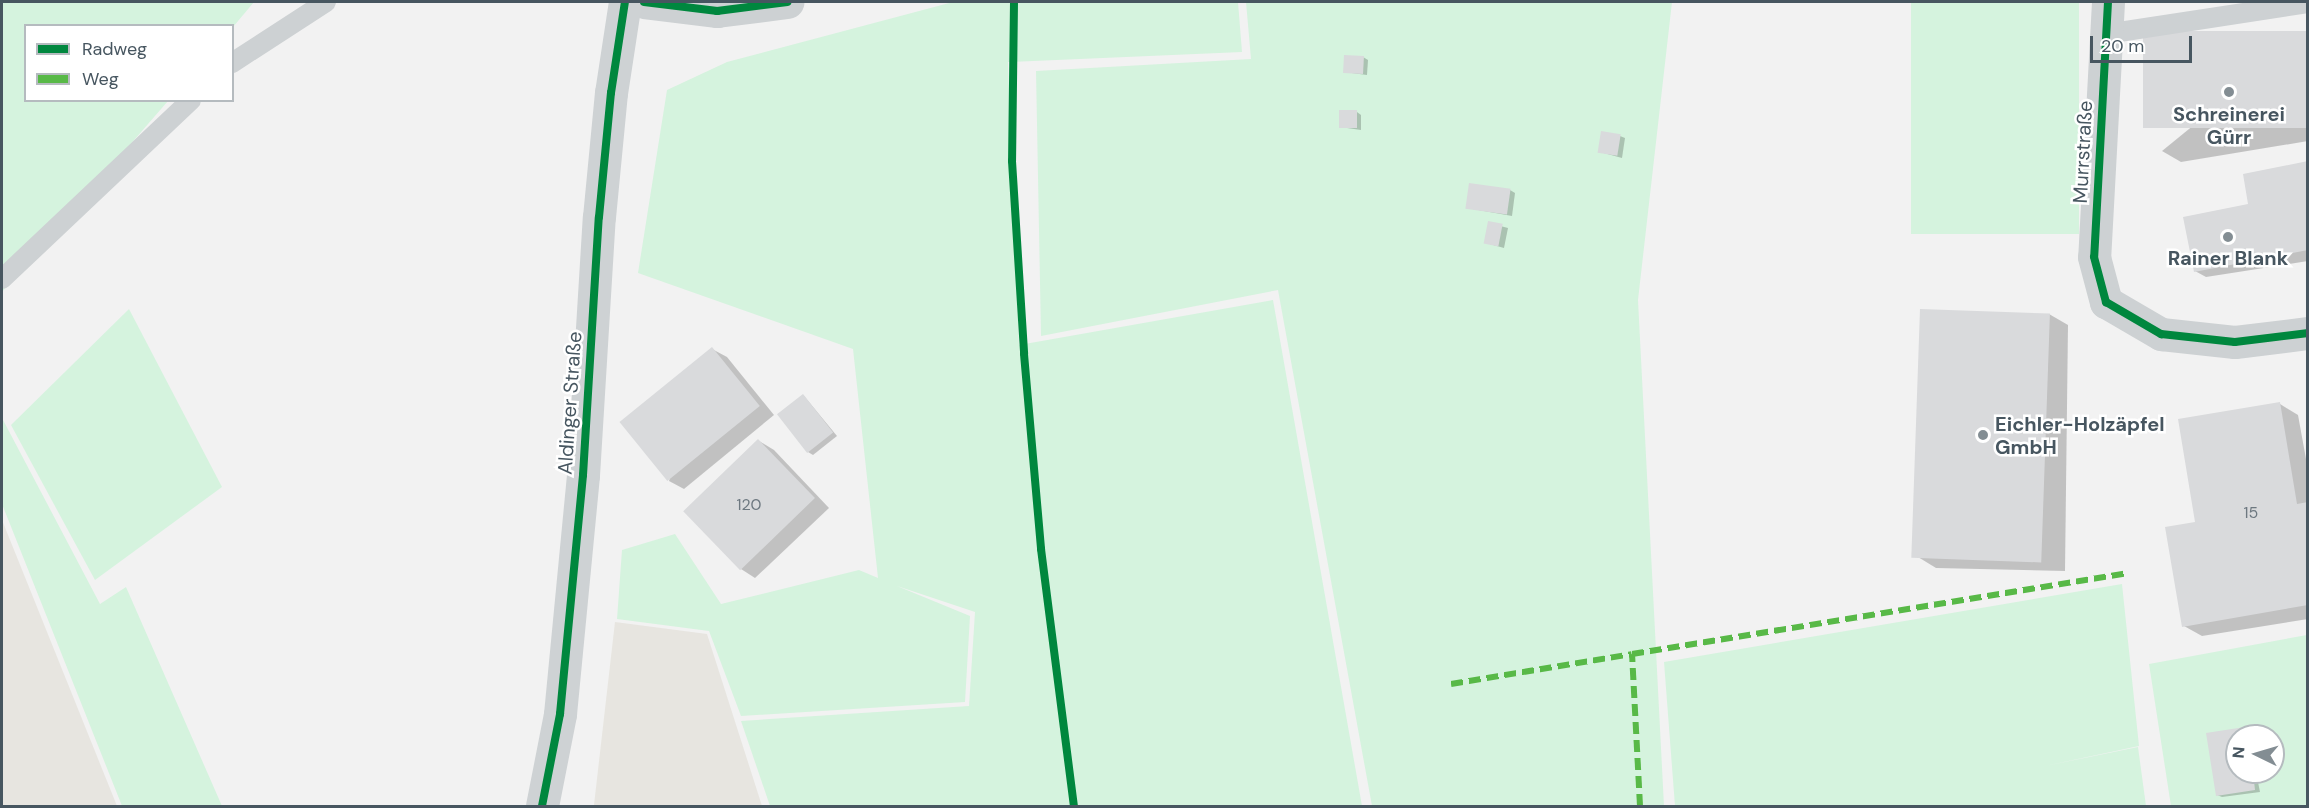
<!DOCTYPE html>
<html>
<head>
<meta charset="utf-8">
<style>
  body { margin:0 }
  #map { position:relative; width:2309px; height:808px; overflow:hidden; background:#f2f2f2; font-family:"DM Sans",sans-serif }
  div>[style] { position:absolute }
  .commercial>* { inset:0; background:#e7e5e0 }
  .green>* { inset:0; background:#d5f3de; transform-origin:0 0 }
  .shadow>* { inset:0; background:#0003 }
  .building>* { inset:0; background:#d9dadc; transform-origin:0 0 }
  .service>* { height:20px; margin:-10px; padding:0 10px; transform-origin:10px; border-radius:10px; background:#cdd1d3 }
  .minor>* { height:33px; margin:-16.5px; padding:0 16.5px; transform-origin:16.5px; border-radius:16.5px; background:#cdd1d3 }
  .secondary>* { height:33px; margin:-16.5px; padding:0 16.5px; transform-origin:16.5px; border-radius:16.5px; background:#ced2d4 }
  .quiet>* { height:6px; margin-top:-3px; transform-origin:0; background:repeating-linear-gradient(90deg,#58b947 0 12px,transparent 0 18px) }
  .cycleway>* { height:8px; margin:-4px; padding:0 4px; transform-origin:4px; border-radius:4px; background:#00873e }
  .dots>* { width:16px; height:16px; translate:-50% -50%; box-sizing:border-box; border:3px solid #fff; border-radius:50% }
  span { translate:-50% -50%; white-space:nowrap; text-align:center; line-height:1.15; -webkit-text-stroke:5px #fff; paint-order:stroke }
  .number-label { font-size:16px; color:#6d7880 }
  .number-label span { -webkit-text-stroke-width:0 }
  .poi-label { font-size:20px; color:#475660; font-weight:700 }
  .left { translate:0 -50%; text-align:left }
  .street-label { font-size:20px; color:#475660 }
  .frame { position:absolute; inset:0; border:3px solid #475660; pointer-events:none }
  .legend { position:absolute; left:24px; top:24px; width:210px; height:78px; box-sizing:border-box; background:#fff; border:2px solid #b5bbbf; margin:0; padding:8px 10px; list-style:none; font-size:18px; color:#475660 }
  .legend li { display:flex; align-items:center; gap:12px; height:30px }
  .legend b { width:30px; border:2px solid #b5bbbf }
  .north { position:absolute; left:2225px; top:724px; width:60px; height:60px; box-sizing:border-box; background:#fff; border:2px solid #b5bbbf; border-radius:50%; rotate:275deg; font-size:16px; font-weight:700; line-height:24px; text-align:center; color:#475660 }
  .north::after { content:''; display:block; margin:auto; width:21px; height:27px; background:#838d93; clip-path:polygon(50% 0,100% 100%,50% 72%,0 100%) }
  .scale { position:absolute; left:2090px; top:36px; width:102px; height:27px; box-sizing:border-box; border:3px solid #475660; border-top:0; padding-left:8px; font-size:18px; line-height:21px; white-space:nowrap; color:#475660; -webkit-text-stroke:4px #fff; paint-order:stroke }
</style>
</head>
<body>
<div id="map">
  <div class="commercial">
    <i style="clip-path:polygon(2px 520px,117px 806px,2px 806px)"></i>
    <i style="clip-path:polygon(615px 622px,707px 634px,762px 806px,594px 805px)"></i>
  </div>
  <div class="green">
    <i style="clip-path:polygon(2px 2px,254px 2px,233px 27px,26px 26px,26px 100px,168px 101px,2px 292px)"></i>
    <i style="clip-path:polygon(953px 2px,1238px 2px,1242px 52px,1008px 62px,1019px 345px,1273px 300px,1362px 806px,770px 806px,741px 721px,969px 706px,975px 612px,897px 586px,970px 616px,965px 702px,741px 716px,709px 631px,617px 619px,622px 550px,675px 534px,721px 604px,859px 570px,878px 578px,853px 349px,638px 273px,667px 90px,727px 62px)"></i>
    <i style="clip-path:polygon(1246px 2px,1672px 2px,1638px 300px,1664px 806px,1372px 806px,1278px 290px,1041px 336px,1036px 71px,1251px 59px)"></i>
    <i style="left:1911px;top:2px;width:168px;height:232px"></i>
    <i style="clip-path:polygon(129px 309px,222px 487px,95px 580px,11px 425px)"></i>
    <i style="clip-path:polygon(2px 418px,100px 604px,126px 587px,222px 806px,122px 806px,2px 504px)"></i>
    <i style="clip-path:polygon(2122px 584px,2139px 746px,2045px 766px,2138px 747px,2146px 806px,1675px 806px,1664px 662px)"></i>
    <i style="clip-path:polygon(evenodd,2307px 635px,2307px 806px,2171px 806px,2149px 664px,2307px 635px,2237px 736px,2273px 736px,2273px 772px,2237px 772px,2237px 736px)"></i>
  </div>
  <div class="shadow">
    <i style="clip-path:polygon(2308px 32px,2308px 141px,2181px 162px,2162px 151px)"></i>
    <i style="clip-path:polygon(1363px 57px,1368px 60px,1367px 75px,1344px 72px)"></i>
    <i style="clip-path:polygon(1357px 112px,1361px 115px,1361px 130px,1340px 127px)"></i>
    <i style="clip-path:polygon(1620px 136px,1625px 138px,1622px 158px,1600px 152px)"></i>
    <i style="clip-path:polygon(2308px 163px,2308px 261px,2206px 277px,2195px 271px,2250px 205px)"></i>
    <i style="clip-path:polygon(1510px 190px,1515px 193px,1512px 216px,1467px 208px)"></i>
    <i style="clip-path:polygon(1489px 223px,1508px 228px,1504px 248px,1486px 243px)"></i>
    <i style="clip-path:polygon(2049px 314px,2068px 325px,2065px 571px,1936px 568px,1918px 557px)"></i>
    <i style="clip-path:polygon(712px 349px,727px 357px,774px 415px,684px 489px,669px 481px)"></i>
    <i style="clip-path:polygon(804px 396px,837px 436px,813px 455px,808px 452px)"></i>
    <i style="clip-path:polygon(2280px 404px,2298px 415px,2308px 470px,2308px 619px,2202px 636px,2184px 626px,2197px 523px)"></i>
    <i style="clip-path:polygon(759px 441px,774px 450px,829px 508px,755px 578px,741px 569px)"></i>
    <i style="clip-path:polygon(2245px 729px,2251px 736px,2237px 736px,2237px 772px,2256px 772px,2260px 792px,2222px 797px,2217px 795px,2208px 735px)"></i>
  </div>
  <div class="building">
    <i style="left:2308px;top:31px;width:97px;height:165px;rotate:90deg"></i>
    <i style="left:1344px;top:55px;width:20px;height:18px;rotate:3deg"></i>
    <i style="left:1339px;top:110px;width:18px;height:18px"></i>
    <i style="left:1601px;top:131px;width:20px;height:22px;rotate:9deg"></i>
    <i style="clip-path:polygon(2308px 161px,2308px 250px,2194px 272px,2183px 217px,2248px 204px,2243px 174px)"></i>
    <i style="left:1469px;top:183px;width:42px;height:26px;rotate:8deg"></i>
    <i style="left:1488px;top:221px;width:15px;height:23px;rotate:11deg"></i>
    <i style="left:1920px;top:309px;width:130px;height:249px;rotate:2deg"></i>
    <i style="left:712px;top:347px;width:76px;height:119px;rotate:51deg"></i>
    <i style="left:803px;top:394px;width:49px;height:33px;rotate:52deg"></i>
    <i style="clip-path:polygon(2280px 402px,2297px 504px,2308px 502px,2308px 605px,2182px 627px,2165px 527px,2195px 522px,2178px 419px)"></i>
    <i style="left:758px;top:439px;width:82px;height:104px;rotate:46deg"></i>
    <i style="clip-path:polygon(2245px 727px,2247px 736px,2237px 736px,2237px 772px,2253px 772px,2255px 790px,2216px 796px,2206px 733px)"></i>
  </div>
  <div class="service">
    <i style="left:2106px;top:34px;width:204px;rotate:-8.7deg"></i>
    <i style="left:232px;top:63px;width:112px;rotate:-33deg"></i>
    <i style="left:2px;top:279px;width:260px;rotate:-43.4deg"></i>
  </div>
  <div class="minor">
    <i style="left:644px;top:2px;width:74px;rotate:7deg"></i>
    <i style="left:717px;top:11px;width:71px;rotate:-7.3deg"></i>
    <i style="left:2108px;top:2px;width:255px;rotate:93.1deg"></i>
    <i style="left:2094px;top:257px;width:47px;rotate:75.1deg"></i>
    <i style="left:2106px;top:302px;width:64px;rotate:30.2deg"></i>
    <i style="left:2161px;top:334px;width:74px;rotate:6.2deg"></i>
    <i style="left:2235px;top:342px;width:74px;rotate:-7deg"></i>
  </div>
  <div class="secondary">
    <i style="left:542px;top:806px;width:94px;rotate:-78.9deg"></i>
    <i style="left:560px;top:714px;width:240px;rotate:-84.5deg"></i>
    <i style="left:583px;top:475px;width:258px;rotate:-86.5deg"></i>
    <i style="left:599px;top:217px;width:125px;rotate:-84.5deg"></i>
    <i style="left:611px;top:93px;width:92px;rotate:-81.3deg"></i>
  </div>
  <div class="quiet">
    <i style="left:1451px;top:684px;width:183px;rotate:-9.4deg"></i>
    <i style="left:1640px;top:806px;width:152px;rotate:-93deg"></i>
    <i style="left:1632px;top:654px;width:503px;rotate:-9.27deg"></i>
  </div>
  <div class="cycleway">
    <i style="left:644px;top:2px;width:74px;rotate:7deg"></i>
    <i style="left:717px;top:11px;width:71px;rotate:-7.3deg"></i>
    <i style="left:1014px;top:2px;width:159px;rotate:90.7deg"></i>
    <i style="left:1012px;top:161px;width:193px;rotate:86.4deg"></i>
    <i style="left:1024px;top:354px;width:196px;rotate:85deg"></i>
    <i style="left:1041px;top:549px;width:259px;rotate:82.7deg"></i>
    <i style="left:2108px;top:2px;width:255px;rotate:93.1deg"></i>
    <i style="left:2094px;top:257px;width:47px;rotate:75.1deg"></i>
    <i style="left:2106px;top:302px;width:64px;rotate:30.2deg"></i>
    <i style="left:2161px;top:334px;width:74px;rotate:6.2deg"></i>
    <i style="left:2235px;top:342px;width:74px;rotate:-7deg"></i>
    <i style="left:542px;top:806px;width:94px;rotate:-78.9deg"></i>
    <i style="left:560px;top:714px;width:240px;rotate:-84.5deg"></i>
    <i style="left:583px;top:475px;width:258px;rotate:-86.5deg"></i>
    <i style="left:599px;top:217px;width:125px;rotate:-84.5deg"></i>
    <i style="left:611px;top:93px;width:92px;rotate:-81.3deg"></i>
  </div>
  <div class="dots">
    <i style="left:2229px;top:92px;background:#838d93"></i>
    <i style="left:2228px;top:237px;background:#838d93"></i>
    <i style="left:1983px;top:435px;background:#838d93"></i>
  </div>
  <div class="number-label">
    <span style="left:749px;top:505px">120</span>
    <span style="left:2251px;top:513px">15</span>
  </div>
  <div class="poi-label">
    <span style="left:2229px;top:126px">Schreinerei<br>Gürr</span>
    <span style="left:2228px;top:258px">Rainer Blank</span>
    <span class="left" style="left:1995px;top:436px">Eichler-Holzäpfel<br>GmbH</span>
  </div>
  <div class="street-label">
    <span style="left:2083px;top:152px;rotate:-87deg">Murrstraße</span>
    <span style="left:570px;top:403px;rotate:-86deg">Aldinger Straße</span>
  </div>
  <div class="frame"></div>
  <ul class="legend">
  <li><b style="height:8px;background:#00873e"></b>Radweg</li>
  <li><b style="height:8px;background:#58b947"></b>Weg</li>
  </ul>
  <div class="north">N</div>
  <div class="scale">20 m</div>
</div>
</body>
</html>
